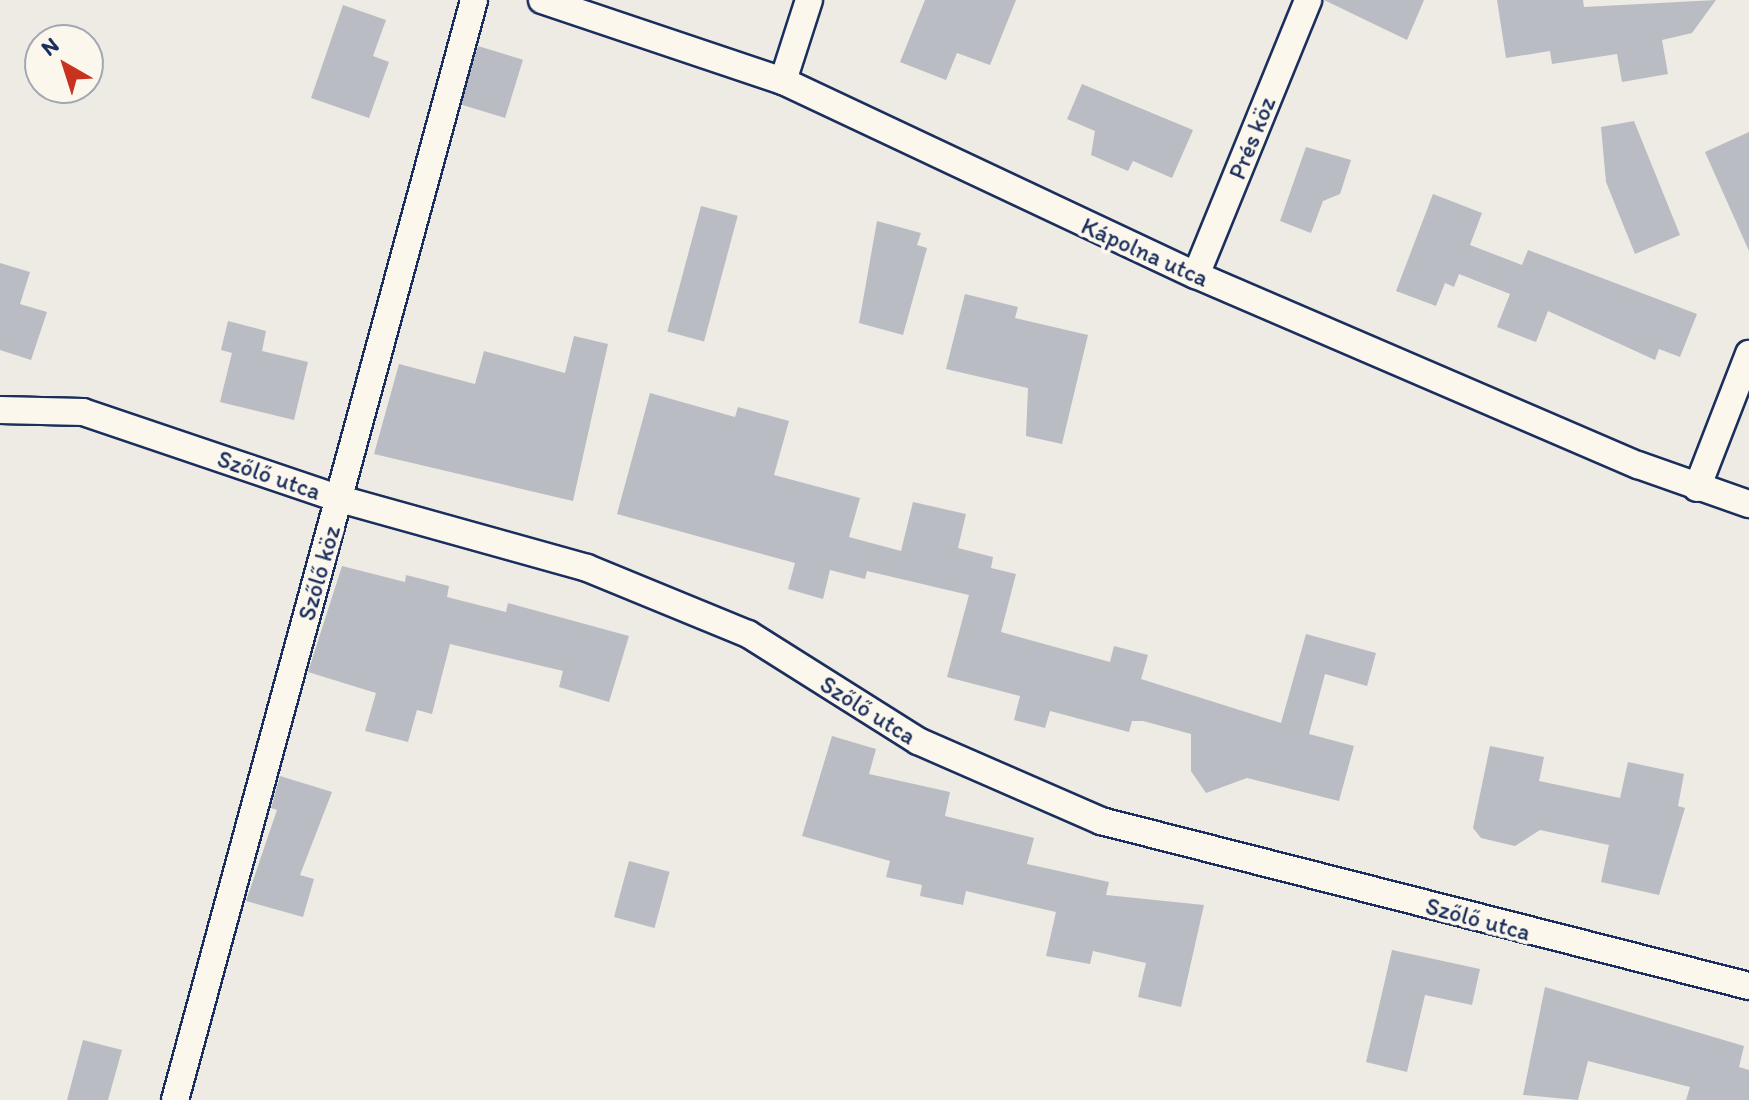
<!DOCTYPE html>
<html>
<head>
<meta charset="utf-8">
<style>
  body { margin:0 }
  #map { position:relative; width:1749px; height:1100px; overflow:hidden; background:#eeebe4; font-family:Itim,sans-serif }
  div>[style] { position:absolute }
  .building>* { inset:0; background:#b9bcc3; transform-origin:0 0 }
  .roads { filter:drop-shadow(2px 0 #1b2f5e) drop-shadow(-2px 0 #1b2f5e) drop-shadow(0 2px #1b2f5e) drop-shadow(0 -2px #1b2f5e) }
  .minor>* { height:26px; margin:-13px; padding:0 13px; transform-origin:13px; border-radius:13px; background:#fbf7ec }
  span { translate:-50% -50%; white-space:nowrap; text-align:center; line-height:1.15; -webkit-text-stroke:8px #fbf7ec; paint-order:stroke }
  .street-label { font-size:24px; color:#1b2f5e }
  .north { position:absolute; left:24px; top:24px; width:80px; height:80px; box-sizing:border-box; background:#fbf7ec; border:2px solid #a1a7b3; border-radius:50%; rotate:321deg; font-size:22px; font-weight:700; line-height:32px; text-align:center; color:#1b2f5e }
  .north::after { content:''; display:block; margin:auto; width:28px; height:36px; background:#c8321e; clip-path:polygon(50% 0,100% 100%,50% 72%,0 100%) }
</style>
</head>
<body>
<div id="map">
  <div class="building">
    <i style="clip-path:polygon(925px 0,1016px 0,990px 65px,957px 53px,946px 80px,900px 62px)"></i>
    <i style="clip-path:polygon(1324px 0,1424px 0,1407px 40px)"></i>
    <i style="clip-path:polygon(1497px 0,1583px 0,1584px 7px,1716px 0,1692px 33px,1662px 40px,1668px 74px,1622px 82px,1617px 54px,1552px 64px,1550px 51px,1506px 58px)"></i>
    <i style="clip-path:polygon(343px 5px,386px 20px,373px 56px,389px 62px,369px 118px,311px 98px)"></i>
    <i style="left:478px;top:46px;width:47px;height:61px;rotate:17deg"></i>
    <i style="clip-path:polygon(1082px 84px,1193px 130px,1172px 178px,1133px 161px,1128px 171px,1091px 155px,1095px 131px,1067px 119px)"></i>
    <i style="clip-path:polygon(1634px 121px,1680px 235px,1635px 254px,1606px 182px,1601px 127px)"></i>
    <i style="clip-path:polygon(1749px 132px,1749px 251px,1705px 152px)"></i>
    <i style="clip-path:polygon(1306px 147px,1351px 160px,1340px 194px,1323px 201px,1311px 233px,1280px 221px)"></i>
    <i style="clip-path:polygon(1433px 194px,1482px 213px,1470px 245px,1522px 265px,1528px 250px,1697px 314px,1680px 357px,1659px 349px,1655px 360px,1548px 311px,1536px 342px,1497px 327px,1510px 294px,1459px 274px,1454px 287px,1445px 283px,1436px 306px,1396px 291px)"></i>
    <i style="left:701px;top:206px;width:38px;height:130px;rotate:15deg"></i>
    <i style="clip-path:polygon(877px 221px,921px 233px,917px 245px,927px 248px,903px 335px,859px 323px)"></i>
    <i style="clip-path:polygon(0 263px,30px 272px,20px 304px,47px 312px,31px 360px,0 350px)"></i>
    <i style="clip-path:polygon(965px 294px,1018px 307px,1015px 318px,1088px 335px,1062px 444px,1026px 436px,1028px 388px,946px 369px)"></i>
    <i style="clip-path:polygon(228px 321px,266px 331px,262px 351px,308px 362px,294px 420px,220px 402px,232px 353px,221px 350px)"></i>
    <i style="clip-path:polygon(574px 336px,608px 344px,573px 501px,374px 454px,399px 364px,475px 384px,484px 351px,565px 373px)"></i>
    <i style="clip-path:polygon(650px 393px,735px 417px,738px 407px,789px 421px,774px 475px,860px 498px,849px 537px,901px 551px,913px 502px,966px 514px,958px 548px,993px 557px,991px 568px,1016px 574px,1001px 632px,1110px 662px,1114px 646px,1148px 655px,1141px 679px,1281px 723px,1306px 634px,1376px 653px,1367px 686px,1325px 674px,1309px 734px,1354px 746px,1339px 801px,1247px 778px,1206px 793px,1191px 771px,1191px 734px,1143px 721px,1132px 721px,1129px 732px,1050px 711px,1045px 728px,1014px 720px,1020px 696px,947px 677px,969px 595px,867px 571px,865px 579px,830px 570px,823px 599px,788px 589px,795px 563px,617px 514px)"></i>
    <i style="clip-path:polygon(342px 566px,405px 582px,406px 575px,449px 586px,447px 597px,506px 612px,508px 603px,629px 636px,609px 702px,559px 687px,563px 671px,450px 644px,432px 714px,417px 710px,408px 742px,365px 731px,376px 693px,308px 672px)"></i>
    <i style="clip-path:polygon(832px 736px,876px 749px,869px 774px,950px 792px,945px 816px,1034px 838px,1027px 864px,1109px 882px,1106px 895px,1204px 905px,1181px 1007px,1138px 997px,1146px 963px,1093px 951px,1090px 964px,1046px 956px,1056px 912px,966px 891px,963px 905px,920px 896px,922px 885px,886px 877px,890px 861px,802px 836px)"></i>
    <i style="clip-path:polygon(1490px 746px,1544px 757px,1539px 781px,1620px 798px,1628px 762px,1684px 774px,1678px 806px,1685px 808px,1659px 895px,1601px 882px,1609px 845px,1540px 830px,1515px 846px,1481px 838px,1473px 828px)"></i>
    <i style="clip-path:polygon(280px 776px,332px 792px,300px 875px,314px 879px,303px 917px,246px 901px,277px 810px,271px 808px)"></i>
    <i style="left:629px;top:861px;width:42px;height:58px;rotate:15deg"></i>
    <i style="clip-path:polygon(1392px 950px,1480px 969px,1472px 1005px,1425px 995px,1407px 1072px,1366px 1062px)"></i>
    <i style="clip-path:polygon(1545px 987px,1744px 1046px,1739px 1067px,1749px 1070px,1749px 1100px,1686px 1100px,1690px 1087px,1588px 1061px,1578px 1100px,1523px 1095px)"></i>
    <i style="clip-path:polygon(83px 1040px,122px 1050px,108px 1100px,67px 1100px)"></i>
  </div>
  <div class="roads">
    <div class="minor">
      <i style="left:542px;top:0;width:254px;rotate:18.6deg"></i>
      <i style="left:783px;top:81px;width:456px;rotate:25.2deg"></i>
      <i style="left:1196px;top:275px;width:481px;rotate:23.3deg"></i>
      <i style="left:1638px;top:465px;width:118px;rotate:19.4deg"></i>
      <i style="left:783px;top:81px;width:85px;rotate:-72.2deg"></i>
      <i style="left:1196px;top:275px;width:297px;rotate:-67.8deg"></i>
      <i style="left:0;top:410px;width:83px;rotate:1.4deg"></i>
      <i style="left:83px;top:412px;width:271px;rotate:18.7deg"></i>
      <i style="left:340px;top:499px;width:256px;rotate:15.6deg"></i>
      <i style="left:587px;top:568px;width:174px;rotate:22.3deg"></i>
      <i style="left:748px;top:634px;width:201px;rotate:32.2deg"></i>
      <i style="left:918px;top:741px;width:200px;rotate:23.6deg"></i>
      <i style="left:1101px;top:821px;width:669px;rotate:14.29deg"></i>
      <i style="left:1697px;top:488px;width:144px;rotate:-68.8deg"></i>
      <i style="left:175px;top:1100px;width:1140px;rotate:-74.79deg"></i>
    </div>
  </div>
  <div class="street-label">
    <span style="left:1252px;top:138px;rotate:-68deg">Prés köz</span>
    <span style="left:1145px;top:252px;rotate:24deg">Kápolna utca</span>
    <span style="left:269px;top:475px;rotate:19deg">Szőlő utca</span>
    <span style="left:319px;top:573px;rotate:-74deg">Szőlő köz</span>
    <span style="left:868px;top:710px;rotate:32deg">Szőlő utca</span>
    <span style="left:1478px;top:919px;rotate:15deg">Szőlő utca</span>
  </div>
  <div class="north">N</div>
</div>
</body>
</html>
